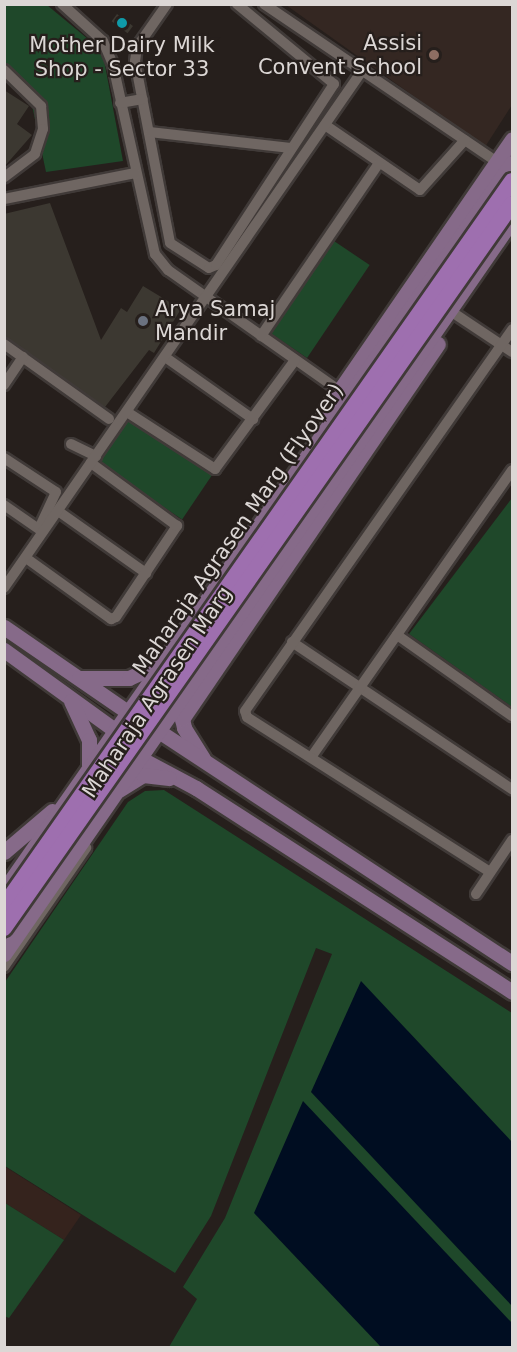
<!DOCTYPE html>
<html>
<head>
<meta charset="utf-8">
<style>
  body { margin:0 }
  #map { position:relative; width:517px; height:1352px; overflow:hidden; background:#261f1c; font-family:"DejaVu Sans",sans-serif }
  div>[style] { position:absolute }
  .industrial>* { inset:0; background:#35231d }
  .built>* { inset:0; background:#342722 }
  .green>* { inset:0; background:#1f482a; transform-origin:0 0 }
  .water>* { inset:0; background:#000d21 }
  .building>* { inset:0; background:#3c3831; transform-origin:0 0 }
  .roads { filter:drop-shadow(2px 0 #403a38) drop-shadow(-2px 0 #403a38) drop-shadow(0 2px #403a38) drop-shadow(0 -2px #403a38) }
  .street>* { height:10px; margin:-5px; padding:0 5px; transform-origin:5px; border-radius:5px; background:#6f6662 }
  .secondary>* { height:15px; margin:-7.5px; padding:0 7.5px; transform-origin:7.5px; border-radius:7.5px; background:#866a89 }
  .bridges { filter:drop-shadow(2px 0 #403a38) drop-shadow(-2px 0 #403a38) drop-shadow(0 2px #403a38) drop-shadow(0 -2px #403a38) }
  .primary-bridge>* { height:16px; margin:-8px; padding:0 8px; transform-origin:8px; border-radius:8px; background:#9e6faf }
  .dots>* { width:16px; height:16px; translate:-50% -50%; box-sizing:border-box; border:3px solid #261f1c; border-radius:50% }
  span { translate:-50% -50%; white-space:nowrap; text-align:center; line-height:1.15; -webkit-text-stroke:4.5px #261f1c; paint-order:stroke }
  .poi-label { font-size:21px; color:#dcd7d5 }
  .right { translate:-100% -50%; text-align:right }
  .left { translate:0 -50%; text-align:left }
  .street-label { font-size:21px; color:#dcd7d5 }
  .frame { position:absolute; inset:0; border:6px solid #dcd7d5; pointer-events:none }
</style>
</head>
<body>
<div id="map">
  <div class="industrial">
    <i style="clip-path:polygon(4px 1166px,81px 1215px,64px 1240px,5px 1203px)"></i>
  </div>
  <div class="built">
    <i style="clip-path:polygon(286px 5px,512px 5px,512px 105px,485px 147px)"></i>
  </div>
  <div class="green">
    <i style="clip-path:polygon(4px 5px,47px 5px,94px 44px,104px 60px,123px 161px,46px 172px,29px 91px,5px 64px)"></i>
    <i style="left:334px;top:241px;width:43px;height:112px;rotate:34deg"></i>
    <i style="left:128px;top:419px;width:101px;height:53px;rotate:34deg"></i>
    <i style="clip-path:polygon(512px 498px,512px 707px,409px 634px)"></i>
    <i style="clip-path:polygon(164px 790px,512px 1013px,512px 1347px,169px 1347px,197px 1299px,183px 1287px,225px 1218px,332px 954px,316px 948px,211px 1216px,175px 1273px,5px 1166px,5px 982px,128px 802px,145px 791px)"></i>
    <i style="clip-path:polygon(5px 1203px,64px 1240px,9px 1318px,4px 1316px)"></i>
  </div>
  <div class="water">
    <i style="clip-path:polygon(361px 981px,512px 1142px,512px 1306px,311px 1092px)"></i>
    <i style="clip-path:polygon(303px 1101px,512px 1323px,512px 1347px,381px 1347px,254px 1213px)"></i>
  </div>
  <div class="building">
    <i style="left:117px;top:14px;width:20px;height:9px;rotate:37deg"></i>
    <i style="clip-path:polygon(4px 90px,29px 106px,17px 124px,32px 135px,4px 167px)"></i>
    <i style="clip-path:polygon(50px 203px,101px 340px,121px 308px,127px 312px,143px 286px,181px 309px,154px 353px,149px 350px,105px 407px,4px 337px,4px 214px)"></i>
  </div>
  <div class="roads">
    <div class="street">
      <i style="left:62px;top:4px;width:55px;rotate:42.1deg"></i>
      <i style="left:103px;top:41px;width:26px;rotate:67deg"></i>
      <i style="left:113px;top:65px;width:194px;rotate:77.5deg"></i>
      <i style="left:155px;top:254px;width:21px;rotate:51deg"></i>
      <i style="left:168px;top:270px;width:214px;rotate:35.1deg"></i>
      <i style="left:167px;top:4px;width:52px;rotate:124.9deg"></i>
      <i style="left:137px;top:47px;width:14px;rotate:98deg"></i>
      <i style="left:135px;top:61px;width:185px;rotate:79.1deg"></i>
      <i style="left:170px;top:243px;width:46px;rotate:32.7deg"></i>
      <i style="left:209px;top:268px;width:8px;rotate:-23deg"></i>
      <i style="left:216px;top:265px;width:216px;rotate:-56.9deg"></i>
      <i style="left:334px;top:84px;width:126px;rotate:-140.5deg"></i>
      <i style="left:264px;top:4px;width:285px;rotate:34.1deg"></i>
      <i style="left:4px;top:70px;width:52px;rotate:44.2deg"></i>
      <i style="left:41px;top:106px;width:23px;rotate:85deg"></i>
      <i style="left:43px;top:129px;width:26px;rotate:108deg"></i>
      <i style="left:35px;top:154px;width:39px;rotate:143deg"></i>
      <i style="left:120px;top:103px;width:23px;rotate:-10deg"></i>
      <i style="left:325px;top:125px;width:115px;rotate:34.4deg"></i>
      <i style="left:420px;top:190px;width:67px;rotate:-48deg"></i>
      <i style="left:150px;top:132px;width:141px;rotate:6.5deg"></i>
      <i style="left:4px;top:199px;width:134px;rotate:-11.2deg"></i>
      <i style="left:449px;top:310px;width:76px;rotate:33.7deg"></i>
      <i style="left:261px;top:336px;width:209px;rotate:-55.7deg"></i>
      <i style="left:4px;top:344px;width:129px;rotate:35.5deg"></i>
      <i style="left:165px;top:357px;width:108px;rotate:35.2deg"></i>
      <i style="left:4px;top:385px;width:34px;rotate:-56deg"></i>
      <i style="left:127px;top:412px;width:105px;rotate:32.9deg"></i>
      <i style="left:215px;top:469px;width:135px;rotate:-53.7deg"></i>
      <i style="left:71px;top:444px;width:28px;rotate:26deg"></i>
      <i style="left:4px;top:458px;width:62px;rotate:33.2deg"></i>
      <i style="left:56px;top:492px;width:40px;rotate:115deg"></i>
      <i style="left:4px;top:505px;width:47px;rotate:34.7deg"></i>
      <i style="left:58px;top:511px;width:108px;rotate:35.2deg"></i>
      <i style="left:26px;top:558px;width:105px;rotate:35.7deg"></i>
      <i style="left:111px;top:619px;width:5px;rotate:-22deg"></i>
      <i style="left:116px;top:617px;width:110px;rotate:-56.2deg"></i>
      <i style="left:177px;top:526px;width:107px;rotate:-143.8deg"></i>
      <i style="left:4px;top:588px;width:629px;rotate:-55.3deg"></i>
      <i style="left:397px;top:635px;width:141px;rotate:35.2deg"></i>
      <i style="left:292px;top:642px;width:265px;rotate:33.8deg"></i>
      <i style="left:312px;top:756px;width:349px;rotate:-55deg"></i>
      <i style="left:490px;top:872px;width:288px;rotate:-147.5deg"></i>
      <i style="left:247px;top:717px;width:6px;rotate:-108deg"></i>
      <i style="left:245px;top:711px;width:466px;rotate:-55deg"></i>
      <i style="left:476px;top:894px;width:65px;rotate:-56.3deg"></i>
      <i style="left:4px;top:967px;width:145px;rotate:-55.4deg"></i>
    </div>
    <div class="secondary">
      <i style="left:324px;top:413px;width:332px;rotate:-55.5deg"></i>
      <i style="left:4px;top:627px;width:148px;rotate:34.5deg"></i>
      <i style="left:4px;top:650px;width:135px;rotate:35.9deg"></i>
      <i style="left:79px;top:678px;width:50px"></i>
      <i style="left:129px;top:678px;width:31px;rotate:-25deg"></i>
      <i style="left:71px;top:701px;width:43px;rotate:65.2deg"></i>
      <i style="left:89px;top:740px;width:25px;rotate:90deg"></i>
      <i style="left:180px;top:710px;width:18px;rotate:77deg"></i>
      <i style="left:184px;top:728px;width:36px;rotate:58deg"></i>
      <i style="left:182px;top:719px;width:454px;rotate:-55.7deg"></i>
      <i style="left:157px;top:730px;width:425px;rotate:33.3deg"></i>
      <i style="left:138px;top:757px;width:66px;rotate:28.1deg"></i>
      <i style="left:196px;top:788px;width:376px;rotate:32.8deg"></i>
      <i style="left:119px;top:790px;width:28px;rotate:-32deg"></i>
      <i style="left:143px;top:775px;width:26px;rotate:7deg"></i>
      <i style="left:4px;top:852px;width:63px;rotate:-40.5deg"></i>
      <i style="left:4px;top:890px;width:887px;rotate:-55.06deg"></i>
      <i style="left:4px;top:954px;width:893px;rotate:-55.31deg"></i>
    </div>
  </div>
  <div class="bridges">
    <div class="primary-bridge">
      <i style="left:4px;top:906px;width:885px;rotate:-54.98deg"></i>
      <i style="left:4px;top:928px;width:884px;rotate:-54.94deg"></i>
    </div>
  </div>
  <div class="dots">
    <i style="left:122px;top:23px;background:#0f9aa8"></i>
    <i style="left:434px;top:55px;background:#8d6e63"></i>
    <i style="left:143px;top:321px;background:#6b7280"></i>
  </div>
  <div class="poi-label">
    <span class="right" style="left:422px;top:55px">Assisi<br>Convent School</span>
    <span style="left:122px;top:57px">Mother Dairy Milk<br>Shop - Sector 33</span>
    <span class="left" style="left:155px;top:321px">Arya Samaj<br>Mandir</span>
  </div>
  <div class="street-label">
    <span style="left:238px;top:529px;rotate:-55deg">Maharaja Agrasen Marg (Flyover)</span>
    <span style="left:157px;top:692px;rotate:-56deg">Maharaja Agrasen Marg</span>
  </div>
  <div class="frame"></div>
</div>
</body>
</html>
